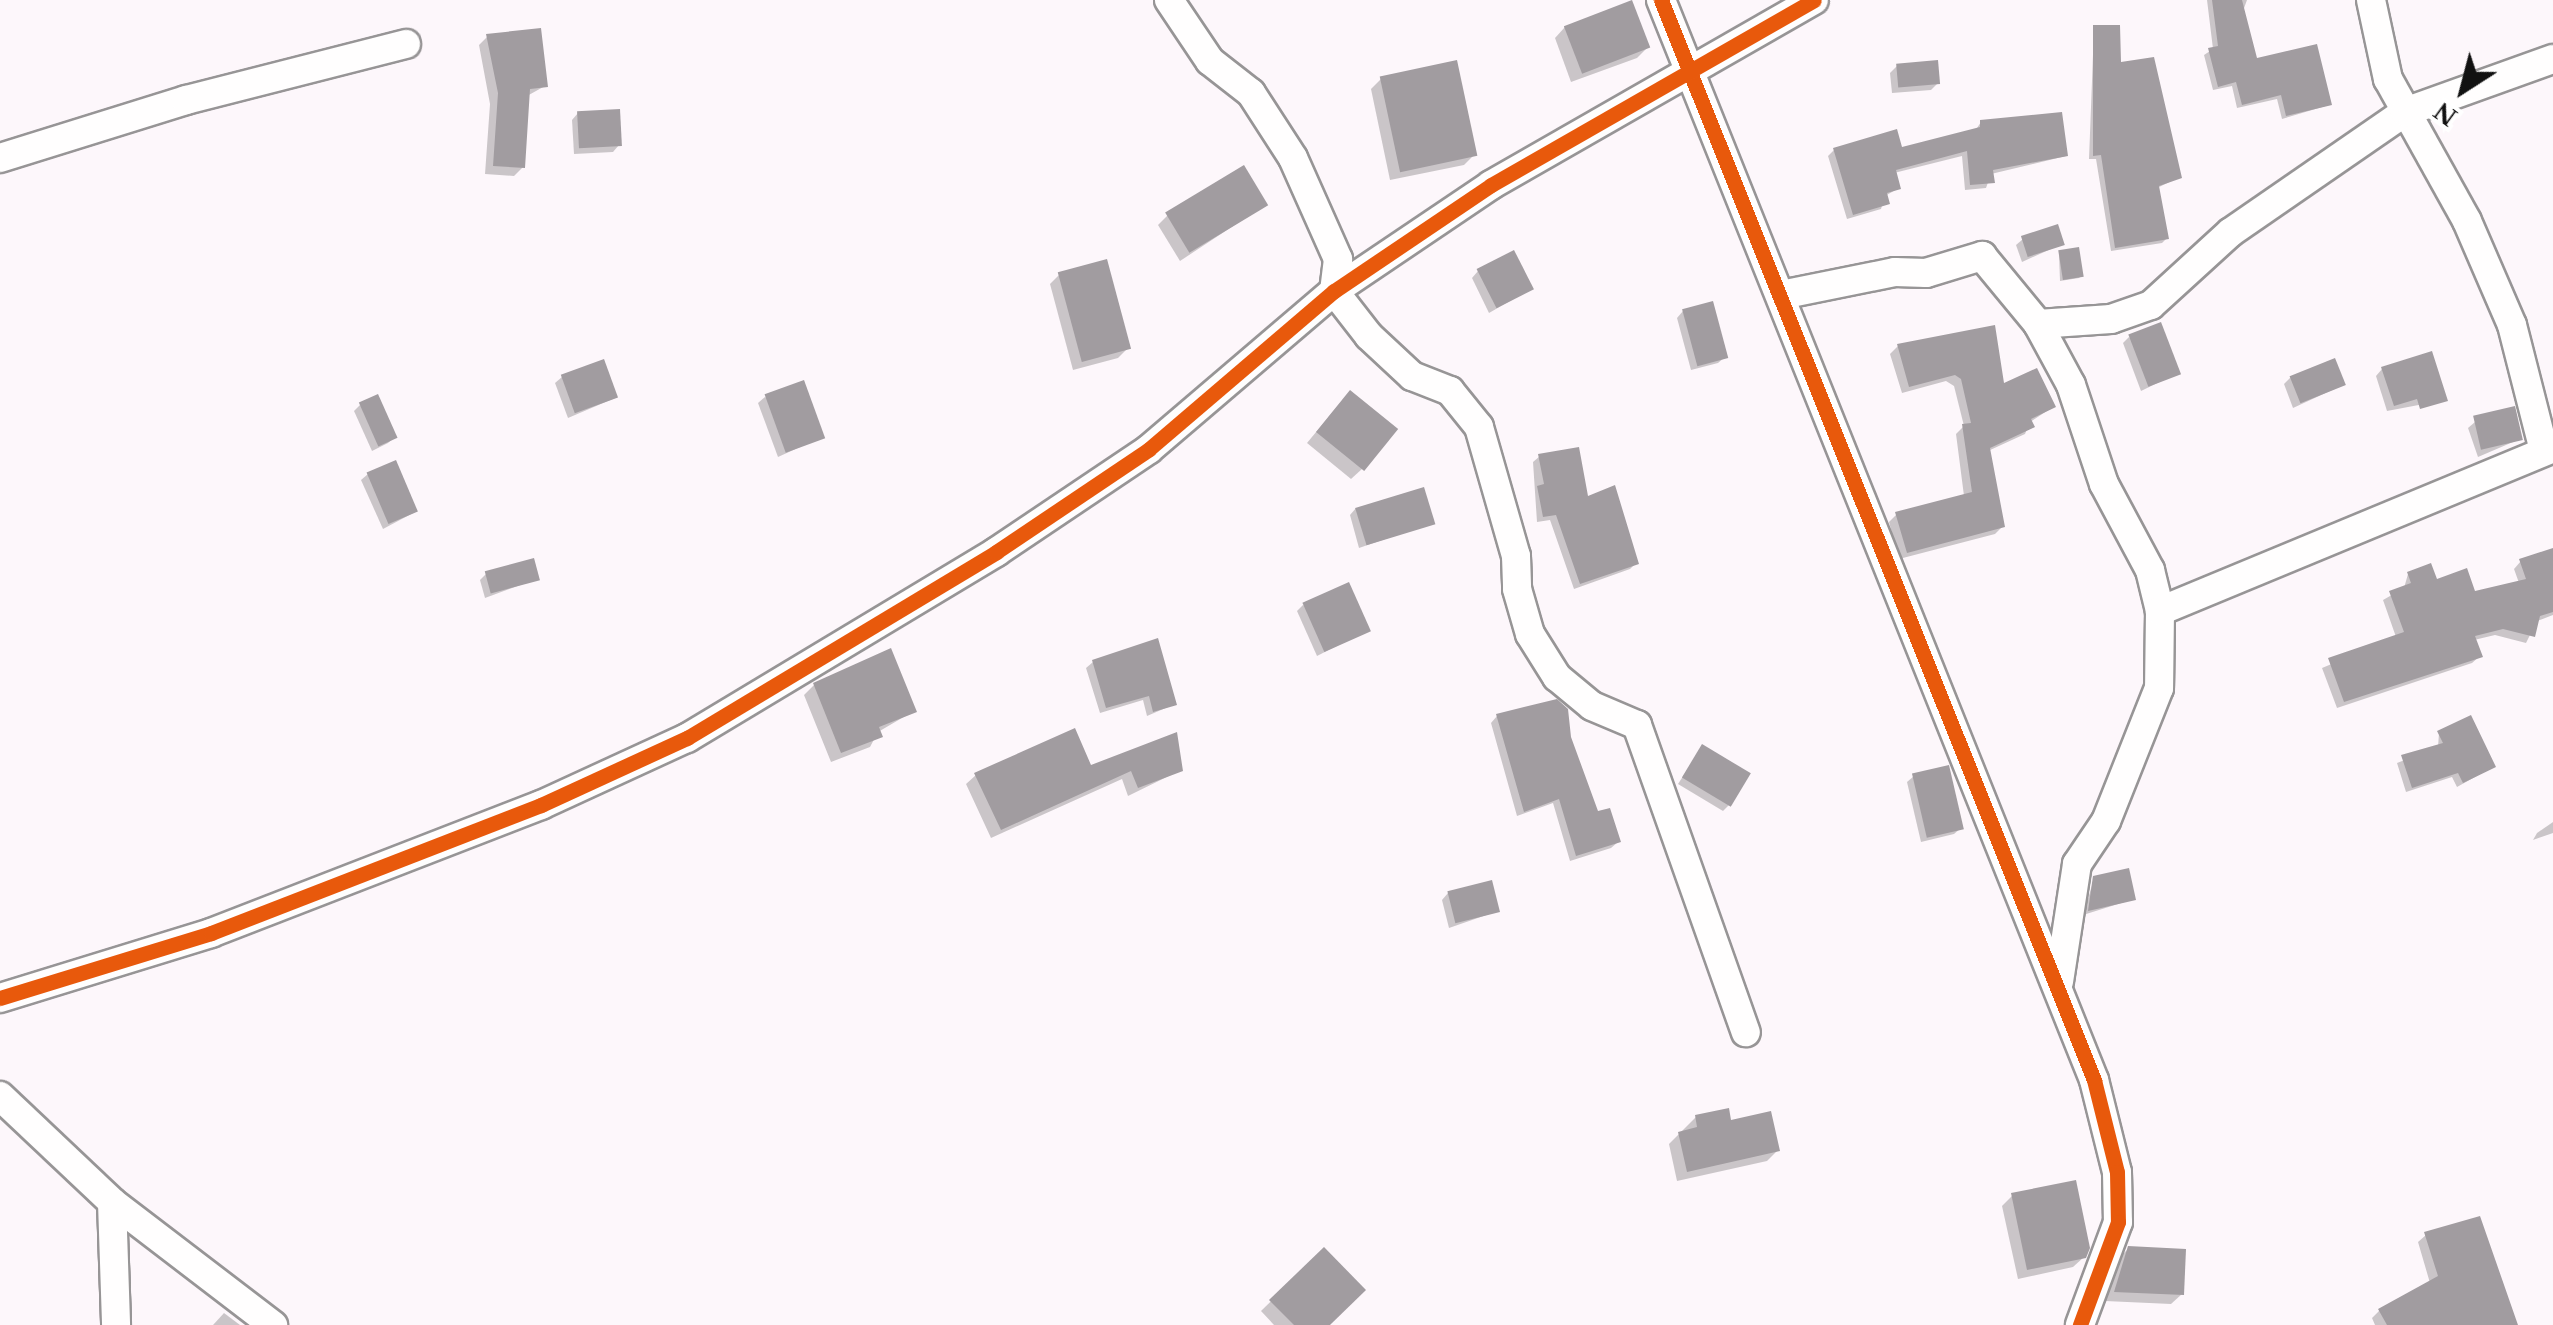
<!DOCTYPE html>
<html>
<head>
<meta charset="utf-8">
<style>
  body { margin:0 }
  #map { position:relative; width:2553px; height:1325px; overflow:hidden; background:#fdf7fb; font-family:Georgia,serif }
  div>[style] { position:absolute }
  .shadow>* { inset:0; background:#0003 }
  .building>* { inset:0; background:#a19ca0; transform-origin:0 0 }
  .roads { filter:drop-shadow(2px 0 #979596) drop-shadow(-2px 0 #979596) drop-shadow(0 2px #979596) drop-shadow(0 -2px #979596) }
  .street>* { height:28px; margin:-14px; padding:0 14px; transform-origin:14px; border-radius:14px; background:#fffefe }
  .cycleway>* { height:15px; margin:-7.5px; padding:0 7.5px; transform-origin:7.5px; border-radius:7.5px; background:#e8590c }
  span { translate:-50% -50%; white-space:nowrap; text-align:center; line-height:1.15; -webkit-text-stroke:10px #fff; paint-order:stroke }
  .north { position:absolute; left:2413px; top:40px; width:100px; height:100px; -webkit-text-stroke:8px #fff; paint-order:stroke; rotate:216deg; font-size:28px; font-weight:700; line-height:40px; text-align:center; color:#111 }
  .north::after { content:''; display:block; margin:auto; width:35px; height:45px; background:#111; clip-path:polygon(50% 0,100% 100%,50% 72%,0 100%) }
</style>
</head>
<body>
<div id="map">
  <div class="shadow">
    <i style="clip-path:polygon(2207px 0,2247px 0,2243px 11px,2255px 61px,2329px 105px,2282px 119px,2277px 99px,2237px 108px,2232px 86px,2213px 90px,2204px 55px,2213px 49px)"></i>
    <i style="clip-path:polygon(1565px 27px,1647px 48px,1637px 58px,1571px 82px,1555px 38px)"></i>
    <i style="clip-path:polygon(2094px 28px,2180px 177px,2157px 188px,2167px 238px,2162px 243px,2111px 251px,2096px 159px,2089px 159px)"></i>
    <i style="clip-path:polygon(488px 36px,545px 86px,527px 96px,523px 167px,514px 176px,485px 174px,490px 104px,479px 45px)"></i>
    <i style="clip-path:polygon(1897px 66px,1938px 83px,1931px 90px,1892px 93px,1890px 73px)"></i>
    <i style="clip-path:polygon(1382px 78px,1474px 155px,1464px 165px,1390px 180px,1371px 89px)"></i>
    <i style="clip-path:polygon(578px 113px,619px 145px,613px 152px,574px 154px,572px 120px)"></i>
    <i style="clip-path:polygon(1981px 122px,2066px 156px,1991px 174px,1986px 188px,1965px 190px,1962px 156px,1894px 173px,1899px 188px,1885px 196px,1881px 209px,1847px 219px,1828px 156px,1834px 150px,1901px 150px,1975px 131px)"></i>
    <i style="clip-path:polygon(1265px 205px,1180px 261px,1158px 225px,1168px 215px)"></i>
    <i style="clip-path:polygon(2023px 239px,2062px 244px,2022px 262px,2016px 245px)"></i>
    <i style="clip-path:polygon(2059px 253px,2081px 276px,2079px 278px,2060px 281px)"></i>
    <i style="clip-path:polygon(1478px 271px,1531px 289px,1489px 313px,1472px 278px)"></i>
    <i style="clip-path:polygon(1060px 274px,1128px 348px,1118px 358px,1073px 370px,1050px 284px)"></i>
    <i style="clip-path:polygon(1683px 311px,1725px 357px,1718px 363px,1691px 370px,1677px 318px)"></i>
    <i style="clip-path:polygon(2129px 337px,2178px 373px,2141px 391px,2123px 343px)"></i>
    <i style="clip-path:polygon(1898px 346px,2053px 407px,2030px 422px,2025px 434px,1988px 451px,2003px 526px,1995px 534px,1899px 559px,1889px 522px,1897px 514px,1964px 496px,1956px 434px,1964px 426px,1954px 386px,1946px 381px,1902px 393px,1890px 354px)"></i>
    <i style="clip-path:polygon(2382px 369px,2445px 400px,2387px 411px,2376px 376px)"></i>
    <i style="clip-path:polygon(562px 377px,615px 398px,568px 418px,555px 383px)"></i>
    <i style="clip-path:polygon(2290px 378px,2343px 385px,2293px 408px,2284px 384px)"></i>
    <i style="clip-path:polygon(765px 397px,822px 437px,778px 457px,758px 403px)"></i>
    <i style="clip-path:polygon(1340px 403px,1362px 469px,1351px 479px,1307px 443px)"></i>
    <i style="clip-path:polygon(360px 405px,395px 437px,388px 443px,372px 451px,354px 411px)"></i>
    <i style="clip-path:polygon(2475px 422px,2520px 439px,2478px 457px,2468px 428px)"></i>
    <i style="clip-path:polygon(1540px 456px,1586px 499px,1636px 563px,1630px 569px,1574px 589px,1550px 520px,1537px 522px,1533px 462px)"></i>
    <i style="clip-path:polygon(368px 474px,415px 512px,383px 529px,361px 480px)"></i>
    <i style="clip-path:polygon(1356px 508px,1432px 523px,1359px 548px,1350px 515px)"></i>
    <i style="clip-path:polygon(2553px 550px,2553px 615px,2537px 621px,2526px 643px,2495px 635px,2474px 640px,2480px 656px,2472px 663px,2337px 708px,2322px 668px,2396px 637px,2383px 600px,2404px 588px,2408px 574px,2473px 594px,2519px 583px,2514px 569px,2521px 561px)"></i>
    <i style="clip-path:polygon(486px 574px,537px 579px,485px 598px,480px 580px)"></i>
    <i style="clip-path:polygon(1303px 605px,1368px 630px,1317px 656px,1297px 611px)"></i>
    <i style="clip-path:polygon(1093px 662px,1175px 704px,1147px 716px,1143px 700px,1100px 713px,1086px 668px)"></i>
    <i style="clip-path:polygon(814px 685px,914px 711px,878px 732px,870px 747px,831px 762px,804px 695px)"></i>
    <i style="clip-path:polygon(1497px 716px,1568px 737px,1596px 814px,1618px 842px,1611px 848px,1570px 861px,1553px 803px,1517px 816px,1491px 723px)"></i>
    <i style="clip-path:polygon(2439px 733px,2493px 767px,2457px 787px,2452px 777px,2406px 792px,2397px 763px,2438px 747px)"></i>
    <i style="clip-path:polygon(1702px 747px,1729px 805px,1723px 811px,1678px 784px)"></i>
    <i style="clip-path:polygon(1090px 768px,1181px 770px,1128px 796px,1122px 779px,991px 838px,966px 784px,976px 775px)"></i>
    <i style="clip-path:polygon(1914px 776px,1961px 828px,1954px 834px,1921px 842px,1907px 782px)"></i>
    <i style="clip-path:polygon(2553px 822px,2553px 833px,2533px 840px,2537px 833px)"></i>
    <i style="clip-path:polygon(2094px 879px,2134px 899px,2083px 915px)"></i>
    <i style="clip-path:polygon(1448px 893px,1498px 911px,1449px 928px,1442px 900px)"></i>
    <i style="clip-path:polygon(1696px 1117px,1729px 1123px,1777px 1151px,1767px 1161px,1677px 1181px,1669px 1144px)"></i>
    <i style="clip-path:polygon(2013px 1195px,2084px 1257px,2073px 1267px,2018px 1279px,2002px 1206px)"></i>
    <i style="clip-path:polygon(2426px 1235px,2515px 1325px,2375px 1325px,2372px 1318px,2379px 1311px,2430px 1283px,2418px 1242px)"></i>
    <i style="clip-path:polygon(2129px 1248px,2182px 1294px,2171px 1304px,2105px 1301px,2118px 1259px)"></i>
    <i style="clip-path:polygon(1324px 1250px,1327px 1325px,1274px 1325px,1261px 1311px)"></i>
    <i style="clip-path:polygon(224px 1313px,240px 1325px,213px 1325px)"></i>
  </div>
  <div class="building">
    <i style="left:1632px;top:0;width:51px;height:73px;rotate:69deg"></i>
    <i style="clip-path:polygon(2212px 0,2242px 0,2257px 58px,2317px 44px,2332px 105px,2286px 116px,2281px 95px,2242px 105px,2236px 82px,2218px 87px,2208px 48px,2218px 46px)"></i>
    <i style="clip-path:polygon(2093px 25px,2120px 25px,2121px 62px,2154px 57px,2182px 178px,2159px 186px,2169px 239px,2115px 248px,2101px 155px,2093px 156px)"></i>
    <i style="clip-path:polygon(541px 28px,548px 87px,530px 89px,525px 168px,493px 166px,498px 93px,486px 34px)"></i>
    <i style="left:1457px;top:60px;width:98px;height:79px;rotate:78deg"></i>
    <i style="left:1938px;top:60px;width:24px;height:42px;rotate:85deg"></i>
    <i style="left:620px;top:109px;width:37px;height:43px;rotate:87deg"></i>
    <i style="clip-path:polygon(2062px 112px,2068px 156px,1993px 170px,1995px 183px,1970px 185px,1967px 151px,1896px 170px,1901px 189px,1887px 193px,1890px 204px,1853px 215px,1833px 148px,1897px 129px,1902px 147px,1980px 127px,1980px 120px)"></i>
    <i style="left:1244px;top:165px;width:47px;height:92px;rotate:59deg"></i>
    <i style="left:2058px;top:224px;width:22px;height:39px;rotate:72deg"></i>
    <i style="left:2079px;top:247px;width:30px;height:21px;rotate:81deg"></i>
    <i style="left:1514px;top:250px;width:44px;height:42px;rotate:63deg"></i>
    <i style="left:1107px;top:259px;width:93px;height:51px;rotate:75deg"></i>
    <i style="left:1713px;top:301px;width:59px;height:32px;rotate:75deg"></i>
    <i style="left:2161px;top:322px;width:56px;height:35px;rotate:69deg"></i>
    <i style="clip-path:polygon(1995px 325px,2004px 383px,2037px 368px,2056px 407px,2031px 419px,2035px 427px,1990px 448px,2005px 527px,1907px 553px,1895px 512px,1972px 492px,1962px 424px,1971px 423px,1961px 379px,1955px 375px,1909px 387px,1897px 344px)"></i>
    <i style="clip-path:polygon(2432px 351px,2448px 401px,2420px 409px,2417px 399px,2394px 406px,2381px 367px)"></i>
    <i style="left:2335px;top:358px;width:29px;height:49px;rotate:68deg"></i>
    <i style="left:604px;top:359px;width:41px;height:46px;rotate:70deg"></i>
    <i style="left:804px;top:380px;width:62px;height:42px;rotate:70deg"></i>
    <i style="left:1350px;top:390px;width:62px;height:54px;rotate:39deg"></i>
    <i style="left:378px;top:394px;width:48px;height:21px;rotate:66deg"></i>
    <i style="left:2515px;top:406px;width:35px;height:43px;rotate:77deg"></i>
    <i style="clip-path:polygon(1579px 447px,1588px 496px,1615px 485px,1639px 564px,1580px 584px,1556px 515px,1543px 517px,1537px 486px,1544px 484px,1538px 454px)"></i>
    <i style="left:396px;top:460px;width:56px;height:32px;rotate:67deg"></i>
    <i style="left:1424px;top:487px;width:39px;height:72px;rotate:73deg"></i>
    <i style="clip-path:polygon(2553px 548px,2553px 612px,2540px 616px,2535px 637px,2503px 629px,2475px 636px,2483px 657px,2344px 702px,2328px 658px,2404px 632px,2389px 591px,2411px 583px,2407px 572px,2431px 563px,2437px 579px,2467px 568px,2475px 591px,2526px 579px,2519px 559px)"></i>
    <i style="left:534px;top:558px;width:23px;height:51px;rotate:75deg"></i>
    <i style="left:1349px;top:582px;width:54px;height:51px;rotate:66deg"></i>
    <i style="clip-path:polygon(1158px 638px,1177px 705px,1153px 712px,1149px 696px,1106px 708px,1092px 660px)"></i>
    <i style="clip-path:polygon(891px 648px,917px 712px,879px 727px,883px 737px,841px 753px,813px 683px)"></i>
    <i style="clip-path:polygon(1557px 699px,1568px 709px,1571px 737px,1598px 811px,1610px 808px,1621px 842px,1576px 856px,1559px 799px,1524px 812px,1496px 714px)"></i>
    <i style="clip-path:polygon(2471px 715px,2496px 767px,2463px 783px,2458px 773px,2412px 788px,2401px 755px,2443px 743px,2437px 731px)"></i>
    <i style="clip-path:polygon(1075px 728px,1091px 765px,1177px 732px,1183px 771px,1138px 788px,1131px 771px,1001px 830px,974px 773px)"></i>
    <i style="left:1702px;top:744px;width:57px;height:39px;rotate:31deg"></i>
    <i style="left:1949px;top:765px;width:66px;height:38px;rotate:77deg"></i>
    <i style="clip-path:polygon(2129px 868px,2136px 900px,2088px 911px,2093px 876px)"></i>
    <i style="left:1492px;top:880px;width:33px;height:46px;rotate:76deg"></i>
    <i style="clip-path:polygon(1729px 1108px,1731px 1120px,1771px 1111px,1780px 1151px,1687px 1172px,1678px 1132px,1697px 1127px,1695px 1115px)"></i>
    <i style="clip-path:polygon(2076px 1180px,2090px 1248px,2086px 1258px,2027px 1270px,2011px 1193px)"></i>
    <i style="clip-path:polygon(2480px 1216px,2518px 1325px,2387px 1325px,2378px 1309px,2438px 1276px,2424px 1232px)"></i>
    <i style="clip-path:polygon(2128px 1246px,2186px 1249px,2184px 1295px,2114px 1292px)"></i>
    <i style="clip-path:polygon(1324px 1247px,1366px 1290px,1330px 1325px,1294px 1325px,1269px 1300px)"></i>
  </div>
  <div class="roads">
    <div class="street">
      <i style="left:1169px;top:0;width:73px;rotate:56.1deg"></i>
      <i style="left:1210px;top:61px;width:52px;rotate:38deg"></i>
      <i style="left:1251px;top:93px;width:77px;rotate:57.1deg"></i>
      <i style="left:1293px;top:158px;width:111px;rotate:66deg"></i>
      <i style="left:1338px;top:259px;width:32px;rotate:97deg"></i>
      <i style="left:1334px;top:291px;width:57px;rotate:52.1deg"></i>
      <i style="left:1369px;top:336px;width:59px;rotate:42.9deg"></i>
      <i style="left:1412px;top:376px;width:41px;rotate:21.5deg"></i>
      <i style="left:1450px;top:391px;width:46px;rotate:51.1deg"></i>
      <i style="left:1479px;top:427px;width:134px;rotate:74deg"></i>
      <i style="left:1516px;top:556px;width:33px;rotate:88deg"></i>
      <i style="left:1517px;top:589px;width:47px;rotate:73.9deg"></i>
      <i style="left:1530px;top:634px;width:51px;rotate:57.9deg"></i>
      <i style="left:1557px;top:677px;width:45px;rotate:39.6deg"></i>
      <i style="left:1592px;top:706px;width:49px;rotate:22.9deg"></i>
      <i style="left:1637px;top:725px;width:326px;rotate:70.5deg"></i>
      <i style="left:1661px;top:0;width:1164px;rotate:68.15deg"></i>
      <i style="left:2094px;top:1080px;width:95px;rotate:76deg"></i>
      <i style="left:2117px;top:1172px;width:50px;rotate:88.9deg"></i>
      <i style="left:2118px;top:1222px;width:110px;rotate:110.3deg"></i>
      <i style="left:2371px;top:0;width:81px;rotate:77.9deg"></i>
      <i style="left:2388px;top:79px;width:162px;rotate:60.9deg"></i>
      <i style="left:2467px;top:221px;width:113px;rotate:66.6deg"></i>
      <i style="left:2512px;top:325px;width:130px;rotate:75.7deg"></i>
      <i style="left:0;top:158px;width:195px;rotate:-17.3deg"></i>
      <i style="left:186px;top:100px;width:227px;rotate:-14.3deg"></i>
      <i style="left:1781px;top:295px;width:116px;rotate:-11.4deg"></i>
      <i style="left:1895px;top:272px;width:31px;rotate:2deg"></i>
      <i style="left:1926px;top:273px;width:59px;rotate:-16.9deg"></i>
      <i style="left:1982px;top:256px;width:88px;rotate:50.5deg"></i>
      <i style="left:2038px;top:324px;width:69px;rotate:61.6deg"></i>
      <i style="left:2071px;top:385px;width:104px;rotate:71.6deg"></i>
      <i style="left:2104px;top:484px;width:98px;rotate:61.9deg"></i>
      <i style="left:2150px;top:570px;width:42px;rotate:76.3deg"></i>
      <i style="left:2160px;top:611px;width:77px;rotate:90.7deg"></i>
      <i style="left:2159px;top:688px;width:143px;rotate:111.7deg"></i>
      <i style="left:2106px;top:821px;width:52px;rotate:124deg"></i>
      <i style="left:2077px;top:864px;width:119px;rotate:98.7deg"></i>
      <i style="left:2038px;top:324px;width:73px;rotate:-3.9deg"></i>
      <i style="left:2111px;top:319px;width:42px;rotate:-19.3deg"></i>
      <i style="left:2151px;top:305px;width:108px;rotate:-42.4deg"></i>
      <i style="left:2231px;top:232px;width:211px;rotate:-34.6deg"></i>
      <i style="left:2405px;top:112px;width:157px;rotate:-19.7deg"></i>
      <i style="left:2160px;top:611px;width:425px;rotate:-22.5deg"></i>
      <i style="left:0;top:998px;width:221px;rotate:-17.1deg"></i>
      <i style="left:211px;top:933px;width:354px;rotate:-21.2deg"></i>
      <i style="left:541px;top:805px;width:161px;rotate:-24.7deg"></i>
      <i style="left:687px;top:738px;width:361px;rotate:-31deg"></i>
      <i style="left:996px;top:552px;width:184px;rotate:-33.9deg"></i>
      <i style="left:1149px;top:449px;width:243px;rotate:-40.5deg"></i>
      <i style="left:1334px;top:291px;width:189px;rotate:-34deg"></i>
      <i style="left:1491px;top:185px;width:372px;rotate:-29.8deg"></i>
      <i style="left:0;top:1096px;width:154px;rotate:43.4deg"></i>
      <i style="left:112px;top:1202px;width:203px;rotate:37.4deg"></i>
      <i style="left:112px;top:1202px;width:123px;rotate:88.1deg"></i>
    </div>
  </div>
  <div class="cycleway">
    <i style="left:1661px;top:0;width:1164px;rotate:68.15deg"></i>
    <i style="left:2094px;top:1080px;width:95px;rotate:76deg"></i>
    <i style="left:2117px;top:1172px;width:50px;rotate:88.9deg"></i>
    <i style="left:2118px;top:1222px;width:110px;rotate:110.3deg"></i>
    <i style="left:0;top:998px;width:221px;rotate:-17.1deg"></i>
    <i style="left:211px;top:933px;width:354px;rotate:-21.2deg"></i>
    <i style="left:541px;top:805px;width:161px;rotate:-24.7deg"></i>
    <i style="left:687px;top:738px;width:361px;rotate:-31deg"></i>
    <i style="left:996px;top:552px;width:184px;rotate:-33.9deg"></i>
    <i style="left:1149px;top:449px;width:243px;rotate:-40.5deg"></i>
    <i style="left:1334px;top:291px;width:189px;rotate:-34deg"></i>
    <i style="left:1491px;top:185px;width:372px;rotate:-29.8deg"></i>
  </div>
  <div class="north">N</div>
</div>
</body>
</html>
